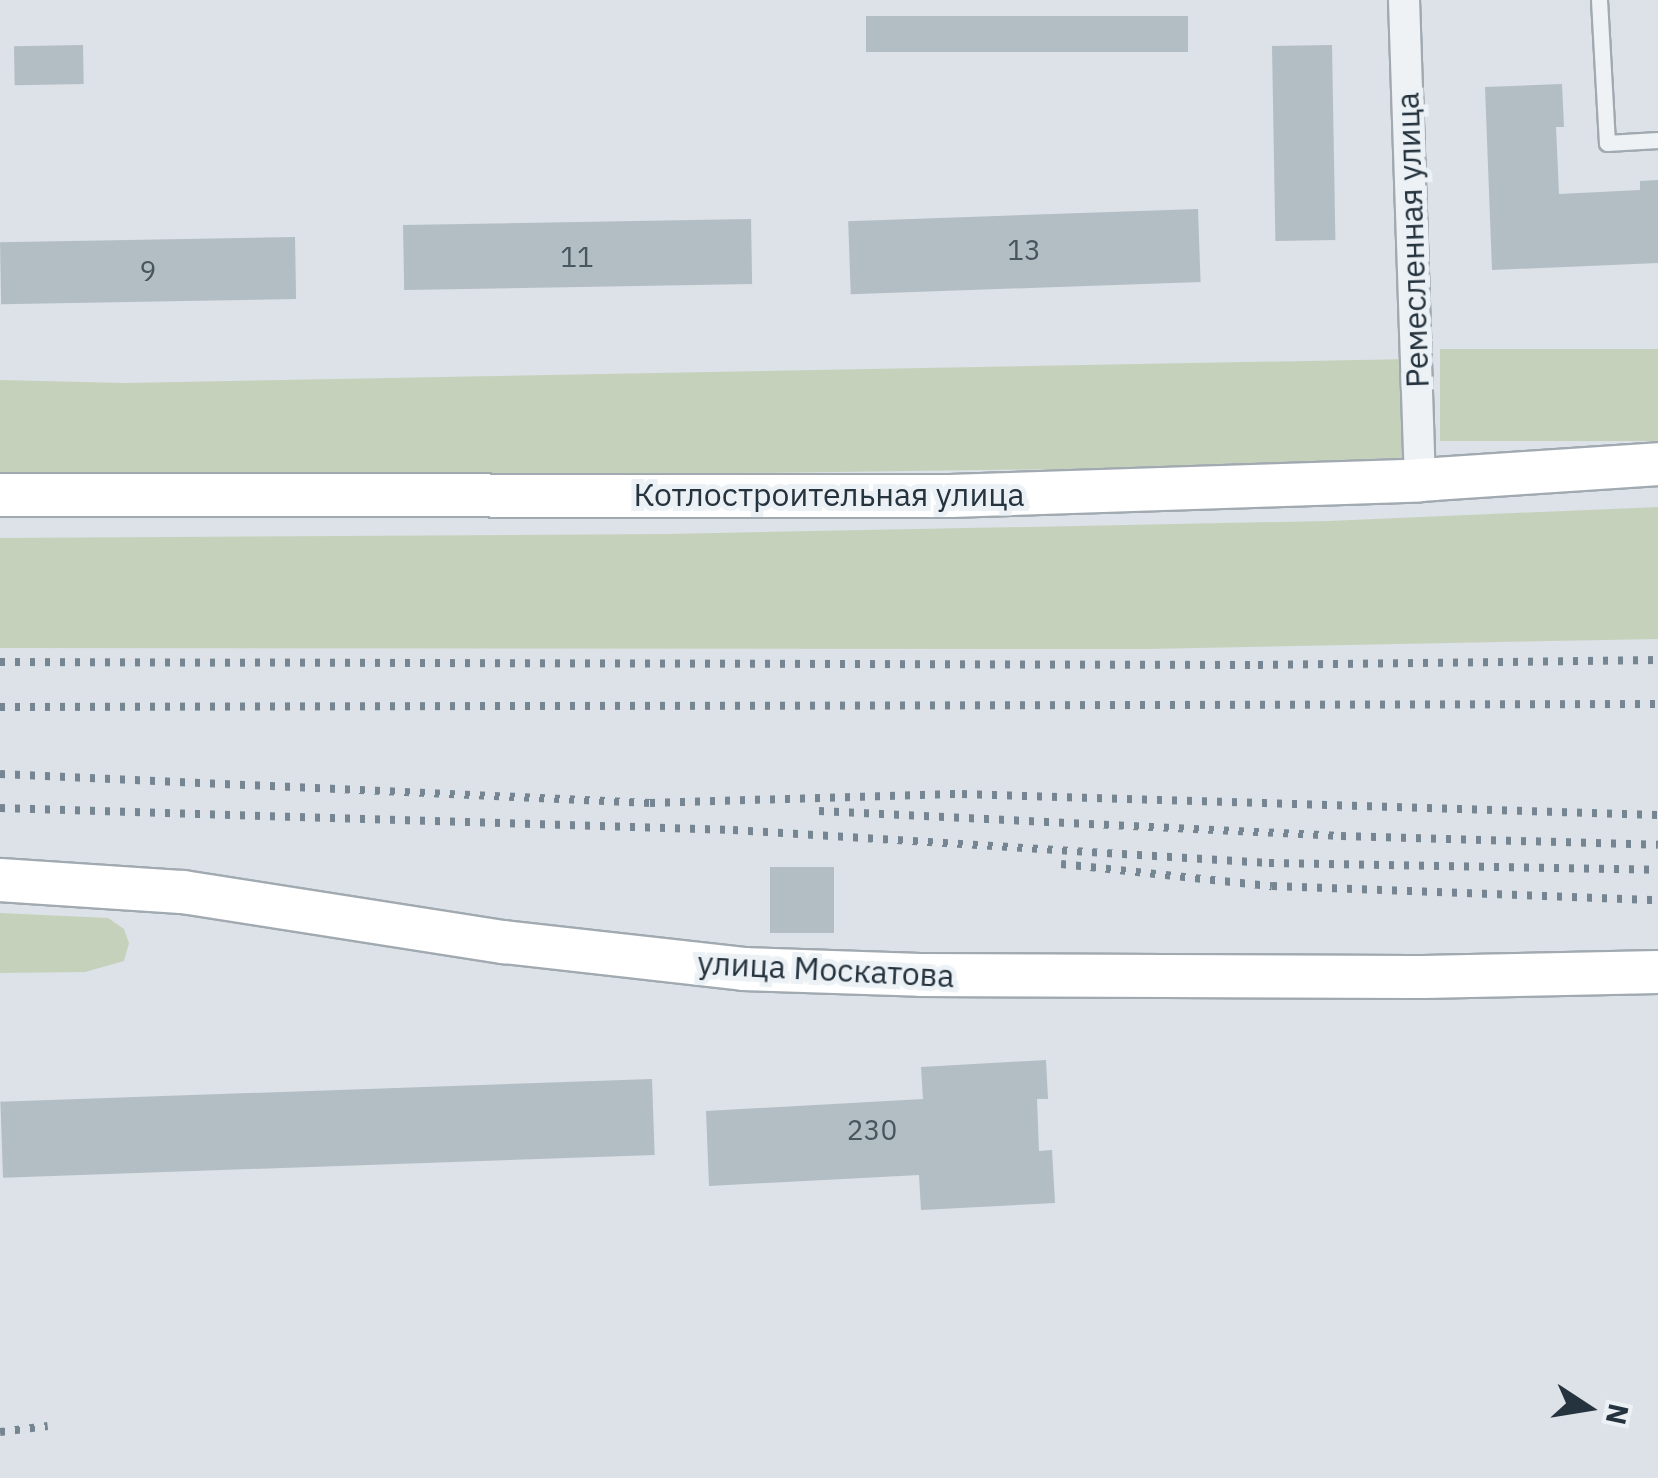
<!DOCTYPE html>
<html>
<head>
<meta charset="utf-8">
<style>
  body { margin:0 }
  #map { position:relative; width:1658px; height:1478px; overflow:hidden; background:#dce2e7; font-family:"IBM Plex Sans",sans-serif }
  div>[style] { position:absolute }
  .green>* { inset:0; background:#c6d1bc; transform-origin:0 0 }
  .building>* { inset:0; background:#b3bdc4; transform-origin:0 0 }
  .roads { filter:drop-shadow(2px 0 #a1aab1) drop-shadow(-2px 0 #a1aab1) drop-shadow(0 2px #a1aab1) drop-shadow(0 -2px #a1aab1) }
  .lane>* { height:15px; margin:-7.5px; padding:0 7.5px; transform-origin:7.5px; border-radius:7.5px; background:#eff2f5 }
  .street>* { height:30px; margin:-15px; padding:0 15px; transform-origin:15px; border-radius:15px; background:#eff2f5 }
  .secondary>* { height:42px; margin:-21px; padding:0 21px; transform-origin:21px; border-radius:21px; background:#fff }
  .rail>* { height:8px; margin-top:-4px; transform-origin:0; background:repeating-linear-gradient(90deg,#758591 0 5px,transparent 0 15px) }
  span { translate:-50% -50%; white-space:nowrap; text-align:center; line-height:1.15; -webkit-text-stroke:10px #ebf1f5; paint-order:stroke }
  .number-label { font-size:28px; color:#485660 }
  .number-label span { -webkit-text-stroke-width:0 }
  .street-label { font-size:32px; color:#25333e }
  .north { position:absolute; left:1538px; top:1358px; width:100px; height:100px; -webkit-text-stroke:8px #ebf1f5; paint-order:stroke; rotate:102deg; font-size:28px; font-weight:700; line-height:40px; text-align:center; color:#25333e }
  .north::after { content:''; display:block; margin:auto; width:35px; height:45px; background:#25333e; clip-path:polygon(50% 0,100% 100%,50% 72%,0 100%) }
</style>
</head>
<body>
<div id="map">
  <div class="green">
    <i style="left:1658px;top:349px;width:92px;height:218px;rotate:90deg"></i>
    <i style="clip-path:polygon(1411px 359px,1414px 460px,1377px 465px,364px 478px,0 474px,0 380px,125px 383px)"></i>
    <i style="clip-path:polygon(1658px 507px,1658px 639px,1147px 649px,0 648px,0 538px,666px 534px,1328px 521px)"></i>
    <i style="clip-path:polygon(0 913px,108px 918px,124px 929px,129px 943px,124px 961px,85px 972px,0 973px)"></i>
  </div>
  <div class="building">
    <i style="left:1188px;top:16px;width:36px;height:322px;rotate:90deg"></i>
    <i style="left:83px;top:45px;width:39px;height:69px;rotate:89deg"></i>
    <i style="left:1332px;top:45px;width:195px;height:60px;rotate:89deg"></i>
    <i style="clip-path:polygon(1562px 84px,1564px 127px,1556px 127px,1559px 194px,1640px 190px,1640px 181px,1658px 180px,1658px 263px,1492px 270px,1485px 87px)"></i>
    <i style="left:1198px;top:209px;width:73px;height:350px;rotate:88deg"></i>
    <i style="left:751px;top:219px;width:65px;height:348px;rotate:89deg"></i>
    <i style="left:295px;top:237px;width:62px;height:295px;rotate:89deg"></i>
    <i style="left:834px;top:867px;width:66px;height:64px;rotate:90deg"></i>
    <i style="clip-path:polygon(1046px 1060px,1048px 1099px,1037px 1099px,1039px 1151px,1052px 1150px,1055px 1203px,921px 1210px,919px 1175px,709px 1186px,706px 1111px,923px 1099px,921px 1067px)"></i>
    <i style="left:652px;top:1079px;width:76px;height:652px;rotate:88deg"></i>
  </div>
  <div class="roads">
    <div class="lane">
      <i style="left:1599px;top:0;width:143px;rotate:86.8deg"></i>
      <i style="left:1607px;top:143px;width:51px;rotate:-3.4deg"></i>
    </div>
    <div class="street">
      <i style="left:1404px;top:0;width:480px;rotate:88.1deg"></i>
    </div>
    <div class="secondary">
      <i style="left:0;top:495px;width:950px;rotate:0.06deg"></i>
      <i style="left:950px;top:496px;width:470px;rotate:-1.9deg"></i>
      <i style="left:1420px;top:480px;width:239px;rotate:-3.8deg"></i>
      <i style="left:0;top:880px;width:183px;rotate:3.8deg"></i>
      <i style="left:183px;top:892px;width:325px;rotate:8.9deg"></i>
      <i style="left:504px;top:942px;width:241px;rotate:6.4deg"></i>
      <i style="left:743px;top:969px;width:177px;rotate:1.9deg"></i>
      <i style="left:920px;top:975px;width:503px;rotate:0.23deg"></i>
      <i style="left:1423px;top:977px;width:235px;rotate:-1.2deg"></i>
    </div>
  </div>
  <div class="rail">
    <i style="left:0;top:662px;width:1258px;rotate:0.14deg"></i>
    <i style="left:1258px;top:665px;width:400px;rotate:-0.7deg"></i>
    <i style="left:0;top:707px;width:1658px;rotate:-0.1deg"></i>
    <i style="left:0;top:774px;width:651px;rotate:2.55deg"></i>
    <i style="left:650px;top:803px;width:312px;rotate:-1.7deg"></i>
    <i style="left:962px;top:794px;width:696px;rotate:1.73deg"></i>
    <i style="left:0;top:808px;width:733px;rotate:1.72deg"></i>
    <i style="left:733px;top:830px;width:537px;rotate:3.52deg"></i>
    <i style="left:1269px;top:863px;width:389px;rotate:1deg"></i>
    <i style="left:819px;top:811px;width:523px;rotate:2.74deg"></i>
    <i style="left:1341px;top:836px;width:317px;rotate:1.6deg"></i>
    <i style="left:1061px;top:864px;width:212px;rotate:6deg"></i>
    <i style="left:1272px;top:886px;width:386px;rotate:2.1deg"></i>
    <i style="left:0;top:1432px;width:48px;rotate:-7.1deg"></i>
  </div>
  <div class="number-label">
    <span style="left:1024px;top:250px">13</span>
    <span style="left:577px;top:257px">11</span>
    <span style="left:148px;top:271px">9</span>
    <span style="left:872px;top:1130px">230</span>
  </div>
  <div class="street-label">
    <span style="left:1412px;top:240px;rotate:-92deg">Ремесленная улица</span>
    <span style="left:829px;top:494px">Котлостроительная улица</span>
    <span style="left:826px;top:969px;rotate:3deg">улица Москатова</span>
  </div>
  <div class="north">N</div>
</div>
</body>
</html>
